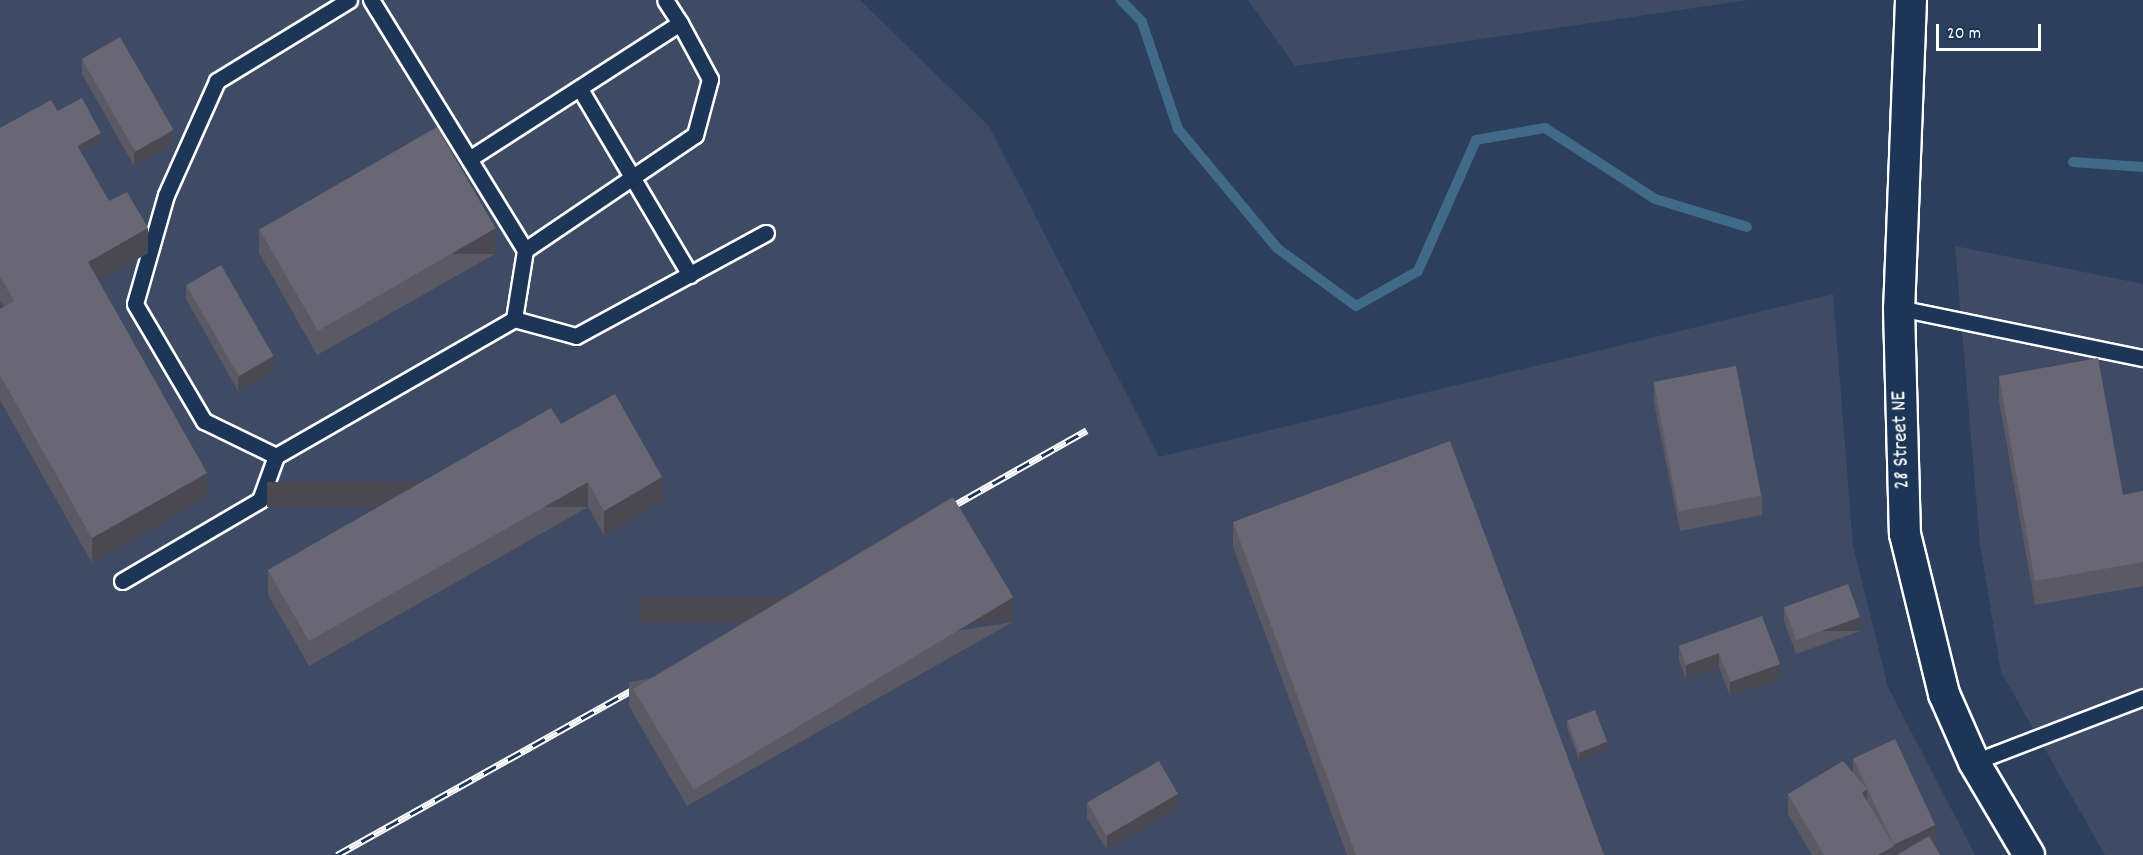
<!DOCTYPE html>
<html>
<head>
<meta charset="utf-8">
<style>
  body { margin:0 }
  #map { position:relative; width:2143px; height:855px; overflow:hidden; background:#2c3f5d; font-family:Dekko,sans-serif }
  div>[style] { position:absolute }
  .built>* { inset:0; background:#3f4b64 }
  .stream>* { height:10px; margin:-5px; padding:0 5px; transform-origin:5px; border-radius:5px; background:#406a87 }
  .roads { filter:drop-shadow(2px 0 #fff) drop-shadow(-2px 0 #fff) drop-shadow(0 2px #fff) drop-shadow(0 -2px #fff) }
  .lane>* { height:15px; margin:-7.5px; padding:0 7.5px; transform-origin:7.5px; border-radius:7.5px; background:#1d3557 }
  .street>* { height:30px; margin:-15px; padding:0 15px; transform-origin:15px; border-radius:15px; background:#1d3557 }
  .rail>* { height:7px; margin-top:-3.5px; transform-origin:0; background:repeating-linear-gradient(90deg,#1d3557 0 14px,#fff 0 28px); box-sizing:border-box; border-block:2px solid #fff }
  .wall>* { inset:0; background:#5b5964 }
  .shaded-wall>* { inset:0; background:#4a4851; transform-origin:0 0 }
  .building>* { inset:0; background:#6a6774; transform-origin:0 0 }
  span { translate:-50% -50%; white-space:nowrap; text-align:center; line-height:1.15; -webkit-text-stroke:6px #1d3557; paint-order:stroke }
  .street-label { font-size:21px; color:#fff }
  .scale { position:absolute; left:1936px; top:24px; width:105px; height:27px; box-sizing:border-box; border:3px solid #fff; border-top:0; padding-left:8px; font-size:18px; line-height:21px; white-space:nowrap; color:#fff; -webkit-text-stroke:4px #1d3557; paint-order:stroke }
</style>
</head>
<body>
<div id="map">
  <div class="built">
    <i style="clip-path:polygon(0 0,860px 0,989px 126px,1159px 457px,1833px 294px,1853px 546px,1888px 687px,1975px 855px,0 855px)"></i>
    <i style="clip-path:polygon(1248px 0,1749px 0,1295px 66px)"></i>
    <i style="clip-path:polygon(1955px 246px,2143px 284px,2143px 855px,2105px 855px,2001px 672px,1980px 544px)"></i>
  </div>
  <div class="stream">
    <i style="left:1121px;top:0;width:30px;rotate:46deg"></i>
    <i style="left:1142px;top:22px;width:113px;rotate:71.4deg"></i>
    <i style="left:1178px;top:129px;width:155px;rotate:50.2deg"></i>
    <i style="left:1277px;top:248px;width:98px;rotate:36.3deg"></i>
    <i style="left:1356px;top:306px;width:71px;rotate:-29.4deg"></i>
    <i style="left:1418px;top:271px;width:143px;rotate:-66.1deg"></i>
    <i style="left:1476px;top:140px;width:70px;rotate:-9.9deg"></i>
    <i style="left:1545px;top:128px;width:131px;rotate:32.8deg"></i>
    <i style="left:1655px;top:199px;width:96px;rotate:16.9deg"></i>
    <i style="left:2073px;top:162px;width:70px;rotate:4.1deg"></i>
  </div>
  <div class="roads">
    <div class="lane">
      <i style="left:349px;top:0;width:155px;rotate:148.5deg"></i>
      <i style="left:217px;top:81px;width:125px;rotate:114.1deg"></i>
      <i style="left:166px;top:195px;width:113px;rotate:105.9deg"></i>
      <i style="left:135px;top:304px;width:136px;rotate:59.5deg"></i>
      <i style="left:204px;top:421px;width:80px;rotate:25.9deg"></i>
      <i style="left:276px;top:456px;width:275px;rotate:-29.9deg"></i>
      <i style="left:514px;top:319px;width:70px;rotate:-80.9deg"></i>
      <i style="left:525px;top:250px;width:294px;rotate:-121.6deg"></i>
      <i style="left:580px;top:89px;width:216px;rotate:59.4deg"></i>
      <i style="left:469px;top:159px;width:251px;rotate:-32.8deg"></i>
      <i style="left:680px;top:23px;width:27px;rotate:-123deg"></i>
      <i style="left:525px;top:250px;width:205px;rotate:-34.1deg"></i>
      <i style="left:695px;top:135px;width:58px;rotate:-75deg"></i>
      <i style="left:710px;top:79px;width:64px;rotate:-118.2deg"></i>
      <i style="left:1899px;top:308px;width:249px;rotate:11.6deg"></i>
      <i style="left:514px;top:319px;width:64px;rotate:15.3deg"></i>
      <i style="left:576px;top:336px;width:216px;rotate:-28.5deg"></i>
      <i style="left:122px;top:581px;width:160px;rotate:-30.4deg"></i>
      <i style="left:260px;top:500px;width:47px;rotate:-70deg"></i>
      <i style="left:1974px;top:762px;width:181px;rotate:-21deg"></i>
    </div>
    <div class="street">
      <i style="left:1911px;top:0;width:308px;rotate:92.2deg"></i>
      <i style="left:1899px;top:308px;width:226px;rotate:88.5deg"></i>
      <i style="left:1905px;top:534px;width:165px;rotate:76.3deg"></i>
      <i style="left:1944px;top:694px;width:74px;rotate:66.2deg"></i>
      <i style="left:1974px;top:762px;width:108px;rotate:59.4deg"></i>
    </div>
  </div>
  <div class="rail">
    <i style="left:944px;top:511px;width:164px;rotate:-29.5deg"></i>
    <i style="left:337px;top:855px;width:353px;rotate:-29.2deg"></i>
  </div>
  <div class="wall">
    <i style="clip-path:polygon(82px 60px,173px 144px,134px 166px,82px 74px)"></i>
    <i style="clip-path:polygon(58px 113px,101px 140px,80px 152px,109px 201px,148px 253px,98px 281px,207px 497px,92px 563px,0 400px,0 309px,4px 307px,0 301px,0 128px)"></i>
    <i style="clip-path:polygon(259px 228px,495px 254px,317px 355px,259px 253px)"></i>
    <i style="clip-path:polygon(186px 285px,274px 370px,238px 391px,186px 299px)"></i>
    <i style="clip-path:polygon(1999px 376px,2123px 495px,2143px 491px,2143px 586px,2035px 605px,1999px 401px)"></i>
    <i style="clip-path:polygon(1654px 383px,1762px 495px,1762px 515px,1680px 531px,1654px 403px)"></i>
    <i style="clip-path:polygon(561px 424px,662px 502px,604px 535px,588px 507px,309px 666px,268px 595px,268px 570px)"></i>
    <i style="clip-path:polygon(1233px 522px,1604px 855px,1347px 855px,1233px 547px)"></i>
    <i style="clip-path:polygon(1784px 607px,1860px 631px,1796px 654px,1784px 621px)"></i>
    <i style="clip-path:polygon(1762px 616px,1780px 679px,1730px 696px,1719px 667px,1686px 679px,1679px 660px,1679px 646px)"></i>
    <i style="clip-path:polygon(1013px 622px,687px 806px,629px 706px,629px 682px)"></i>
    <i style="clip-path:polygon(1567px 721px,1607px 749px,1579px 760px,1567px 728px)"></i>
    <i style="clip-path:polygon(1853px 758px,1936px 839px,1932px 841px,1940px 855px,1812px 855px,1788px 814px,1788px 794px,1853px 772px)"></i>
    <i style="clip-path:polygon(1087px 803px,1178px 808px,1107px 850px,1087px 818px)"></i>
  </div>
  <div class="shaded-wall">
    <i style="clip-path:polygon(173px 130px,173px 144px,134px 166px,134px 152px)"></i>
    <i style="clip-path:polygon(101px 133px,101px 140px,78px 153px,78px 146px)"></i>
    <i style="clip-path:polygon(148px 228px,148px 253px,88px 287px,88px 262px)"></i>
    <i style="left:495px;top:229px;width:25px;height:205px;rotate:90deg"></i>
    <i style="clip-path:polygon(274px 356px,274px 370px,238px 391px,238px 377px)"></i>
    <i style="clip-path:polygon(207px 473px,207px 497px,92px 563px,92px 538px)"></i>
    <i style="clip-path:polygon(662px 477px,662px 502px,604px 535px,604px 511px)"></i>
    <i style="left:588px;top:482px;width:25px;height:321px;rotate:90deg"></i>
    <i style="left:1013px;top:597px;width:25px;height:374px;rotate:90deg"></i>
    <i style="left:1860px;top:617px;width:14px;height:68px;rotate:90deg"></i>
    <i style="clip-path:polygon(1719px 653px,1719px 667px,1686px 679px,1686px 665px)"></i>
    <i style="clip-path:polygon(1780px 664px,1780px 679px,1730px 696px,1730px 682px)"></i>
    <i style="clip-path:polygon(1607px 742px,1607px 749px,1579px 760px,1579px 753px)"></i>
    <i style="clip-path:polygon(1867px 789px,1867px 809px,1862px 793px)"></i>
    <i style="clip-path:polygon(1178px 794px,1178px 808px,1107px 850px,1107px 836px)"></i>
    <i style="clip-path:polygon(1936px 825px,1936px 839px,1902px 855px,1894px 855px,1894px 845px)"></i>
    <i style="clip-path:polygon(1894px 846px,1894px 855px,1878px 855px)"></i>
  </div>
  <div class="building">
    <i style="left:120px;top:37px;width:107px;height:44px;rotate:60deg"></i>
    <i style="left:82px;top:98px;width:40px;height:28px;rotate:62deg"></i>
    <i style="clip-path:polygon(51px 100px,109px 201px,127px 192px,148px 228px,88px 262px,207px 473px,92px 538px,0 375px,0 309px,14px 301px,0 276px,0 128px)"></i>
    <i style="left:437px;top:127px;width:117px;height:205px;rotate:60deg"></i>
    <i style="left:221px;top:265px;width:105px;height:40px;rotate:60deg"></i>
    <i style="clip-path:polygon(2098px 358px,2123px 495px,2143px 491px,2143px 562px,2035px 581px,1999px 376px)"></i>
    <i style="left:1736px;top:366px;width:132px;height:84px;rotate:79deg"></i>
    <i style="clip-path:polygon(615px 394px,662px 477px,604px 511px,588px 482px,309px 641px,268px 570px,551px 408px,561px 424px)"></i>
    <i style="clip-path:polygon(1450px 441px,1604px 855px,1356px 855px,1233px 522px)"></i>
    <i style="left:953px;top:497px;width:117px;height:373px;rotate:59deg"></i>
    <i style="left:1848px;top:584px;width:35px;height:68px;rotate:70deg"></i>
    <i style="clip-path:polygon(1762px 616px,1780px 664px,1730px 682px,1719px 653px,1686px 665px,1679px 646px)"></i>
    <i style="left:1595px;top:710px;width:34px;height:30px;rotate:69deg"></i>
    <i style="left:1895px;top:739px;width:95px;height:46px;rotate:65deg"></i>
    <i style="left:1159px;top:761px;width:38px;height:83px;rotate:60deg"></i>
    <i style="clip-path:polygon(1843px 761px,1867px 789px,1862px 793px,1894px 846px,1878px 855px,1824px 855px,1788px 794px)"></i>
    <i style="clip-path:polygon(1929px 836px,1940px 855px,1897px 855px)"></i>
  </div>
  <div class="street-label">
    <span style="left:1902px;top:440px;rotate:-92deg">28 Street NE</span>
  </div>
  <div class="scale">20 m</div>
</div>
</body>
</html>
